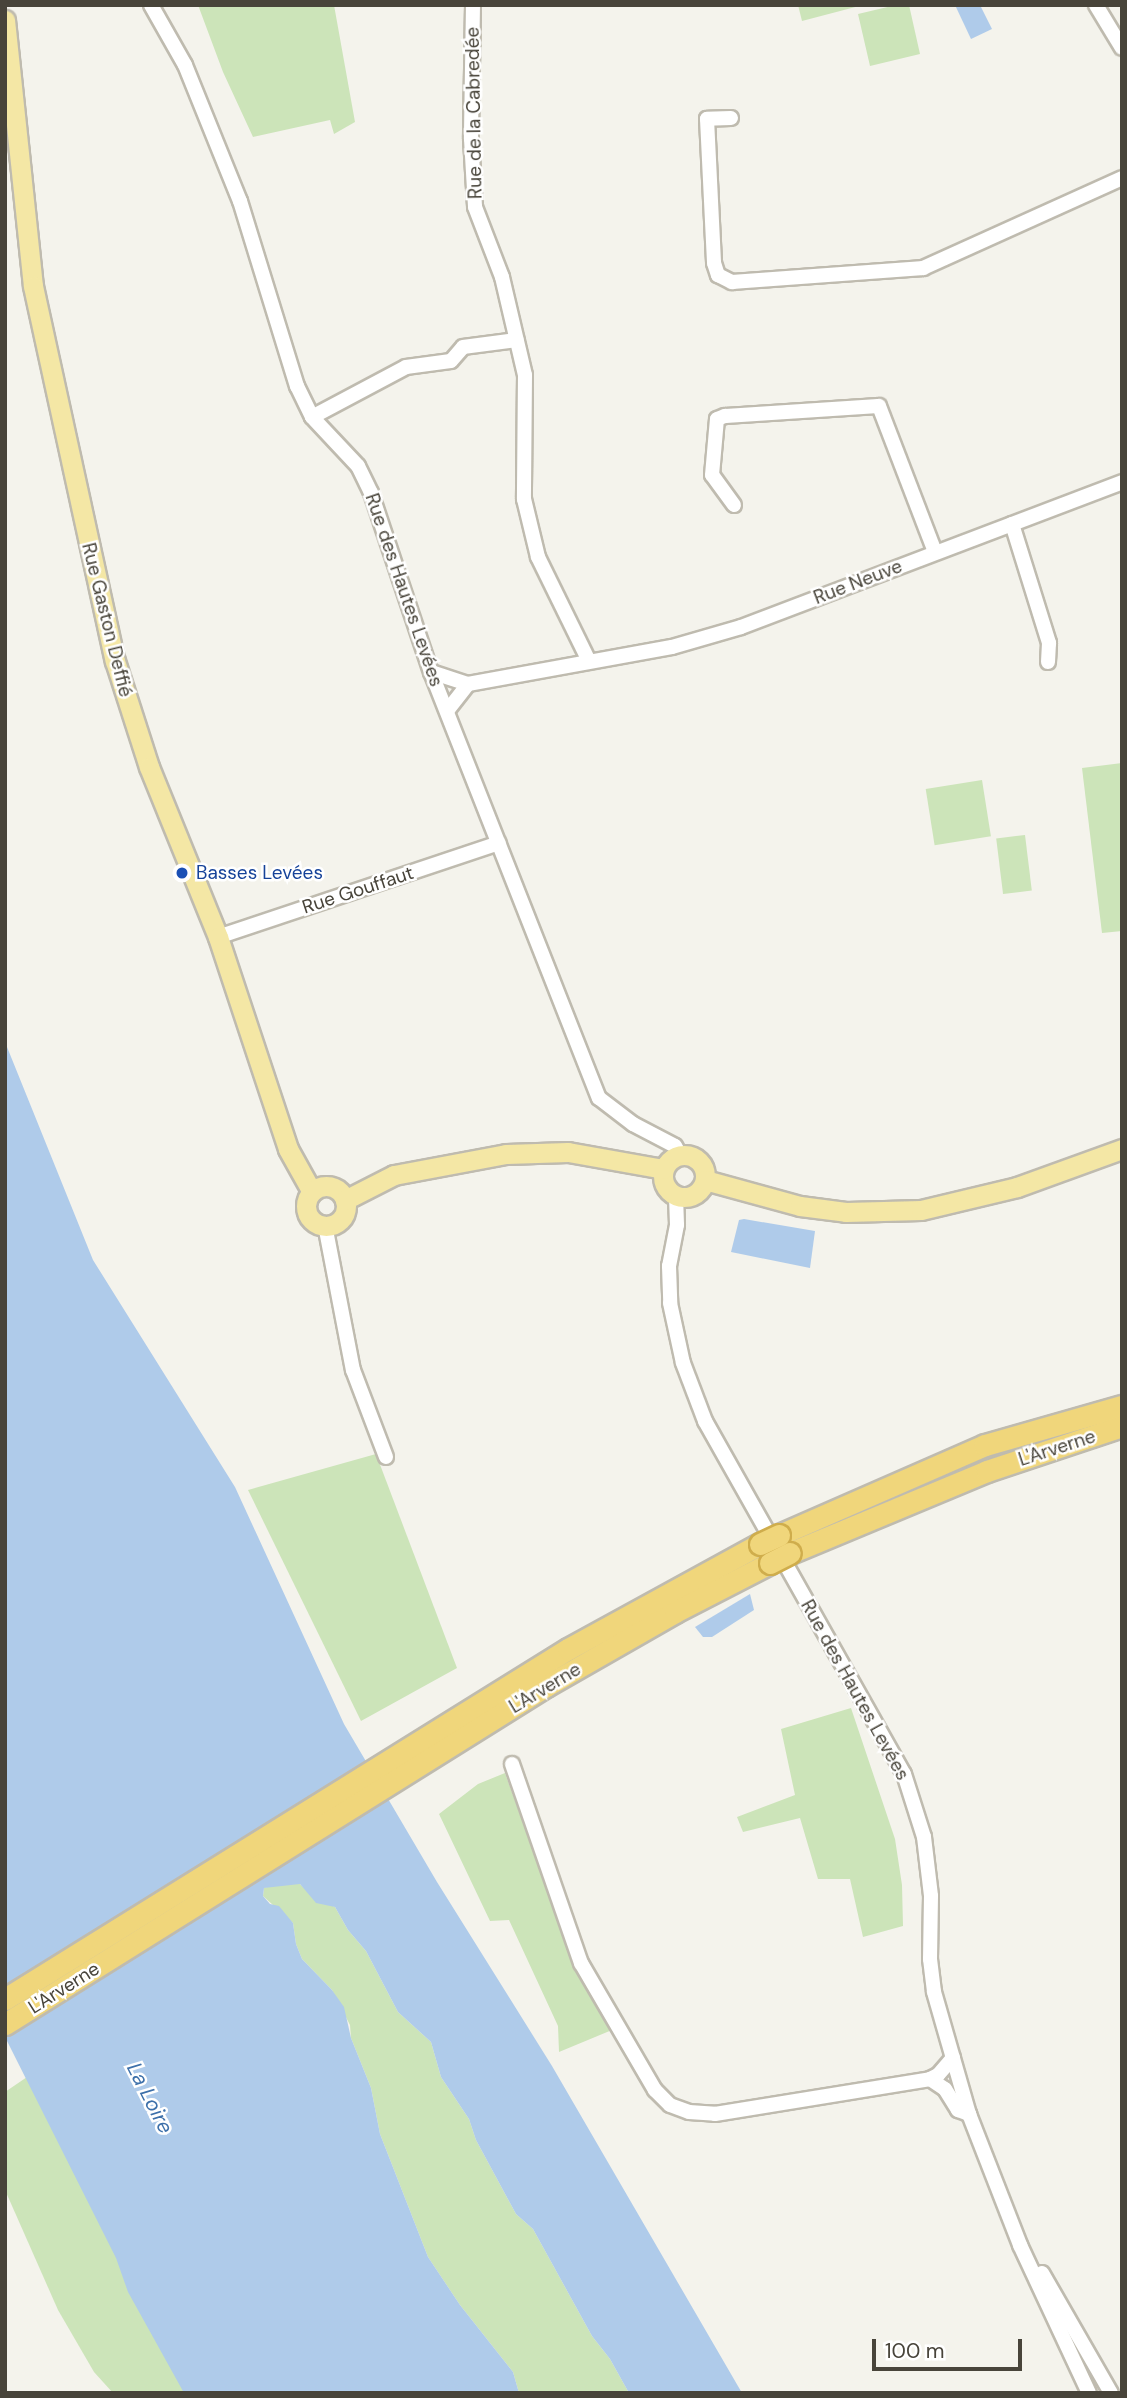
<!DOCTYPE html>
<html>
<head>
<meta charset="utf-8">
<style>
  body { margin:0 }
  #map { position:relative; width:1127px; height:2398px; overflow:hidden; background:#f4f3ec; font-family:"DM Sans",sans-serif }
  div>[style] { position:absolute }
  .green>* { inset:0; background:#cce4b9; transform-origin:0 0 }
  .water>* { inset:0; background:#afcbea }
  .roads { filter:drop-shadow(2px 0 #bfbbaf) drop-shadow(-2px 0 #bfbbaf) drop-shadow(0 2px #bfbbaf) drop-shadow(0 -2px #bfbbaf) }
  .minor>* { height:14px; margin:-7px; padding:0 7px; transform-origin:7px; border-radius:7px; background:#fff }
  .major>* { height:19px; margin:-9.5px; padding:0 9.5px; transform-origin:9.5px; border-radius:9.5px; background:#f4e7a5 }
  .major>.ring { margin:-9.5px; padding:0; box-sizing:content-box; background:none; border:19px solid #f4e7a5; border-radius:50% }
  .highway>* { height:21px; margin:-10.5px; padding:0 10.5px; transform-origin:10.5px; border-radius:10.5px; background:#f0d67b }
  .bridges { filter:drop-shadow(2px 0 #cfad4c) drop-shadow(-2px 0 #cfad4c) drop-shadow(0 2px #cfad4c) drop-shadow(0 -2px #cfad4c) }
  .highway-bridge>* { height:21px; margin:-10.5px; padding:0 10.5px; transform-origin:10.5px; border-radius:10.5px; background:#f0d67b }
  .dots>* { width:19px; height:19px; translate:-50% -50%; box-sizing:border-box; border:4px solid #fff; border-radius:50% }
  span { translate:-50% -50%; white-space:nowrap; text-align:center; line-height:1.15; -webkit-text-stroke:5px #fff; paint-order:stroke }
  .street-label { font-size:19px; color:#48443a }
  .transit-label { font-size:19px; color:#164399 }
  .left { translate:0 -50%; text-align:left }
  .water-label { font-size:21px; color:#3d70aa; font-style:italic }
  .frame { position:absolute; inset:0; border:7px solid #48443a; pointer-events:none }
  .scale { position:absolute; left:872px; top:2339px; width:150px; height:32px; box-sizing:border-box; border:4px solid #48443a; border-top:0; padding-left:9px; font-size:21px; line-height:24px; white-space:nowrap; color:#48443a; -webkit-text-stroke:5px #fff; paint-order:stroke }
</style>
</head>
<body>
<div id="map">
  <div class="green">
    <i style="clip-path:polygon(198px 5px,334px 5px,355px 122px,334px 134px,330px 120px,253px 137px,223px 72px)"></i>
    <i style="clip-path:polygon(798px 5px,863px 5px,802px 21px)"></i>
    <i style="clip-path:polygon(896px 5px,909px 5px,920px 54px,870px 66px,858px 14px)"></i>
    <i style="clip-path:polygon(1122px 763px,1122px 931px,1102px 933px,1082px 768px)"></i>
    <i style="left:982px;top:780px;width:57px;height:57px;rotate:81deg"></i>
    <i style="left:1025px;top:835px;width:56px;height:29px;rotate:83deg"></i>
    <i style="clip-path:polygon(376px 1454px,457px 1668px,361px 1721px,248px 1490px)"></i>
    <i style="clip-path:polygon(851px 1708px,895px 1839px,902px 1885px,903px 1926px,863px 1937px,850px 1879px,818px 1879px,800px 1818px,743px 1832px,737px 1817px,795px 1795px,781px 1729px)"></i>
    <i style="clip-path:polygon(505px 1773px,578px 1975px,612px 2030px,559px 2052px,558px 2026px,509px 1920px,490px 1921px,439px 1814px,478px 1784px)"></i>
    <i style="clip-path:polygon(278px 1884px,300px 1884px,314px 1898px,335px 1907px,348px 1930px,366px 1951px,398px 2012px,431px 2042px,441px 2077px,469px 2119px,476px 2140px,516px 2214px,533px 2229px,592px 2336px,610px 2359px,629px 2393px,519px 2393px,513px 2372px,460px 2305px,428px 2257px,380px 2134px,371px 2088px,351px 2038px,350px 2025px,332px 1990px,302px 1959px,296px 1944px,293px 1923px,263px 1896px,264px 1888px)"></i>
    <i style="clip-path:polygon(30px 2075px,190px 2393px,113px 2393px,94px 2372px,58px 2310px,5px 2190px,5px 2092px)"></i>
  </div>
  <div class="water">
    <i style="clip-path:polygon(955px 5px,980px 5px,992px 29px,971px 39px)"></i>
    <i style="clip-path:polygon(5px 1042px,93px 1260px,235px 1487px,344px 1724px,437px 1882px,552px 2066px,742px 2393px,629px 2393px,610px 2359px,592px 2336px,533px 2229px,516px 2214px,476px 2140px,469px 2119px,441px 2077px,431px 2042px,398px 2012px,366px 1951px,348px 1930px,335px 1907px,316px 1903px,300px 1884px,264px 1888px,263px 1896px,270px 1904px,279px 1906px,293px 1923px,296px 1944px,302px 1959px,332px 1990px,344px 2007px,351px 2038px,371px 2088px,380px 2134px,428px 2257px,460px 2305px,513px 2372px,519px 2393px,184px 2393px,128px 2292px,116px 2258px,5px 2037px)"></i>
    <i style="clip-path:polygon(744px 1219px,815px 1231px,810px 1268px,731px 1252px,739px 1220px)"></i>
    <i style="clip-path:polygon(750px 1594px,754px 1610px,712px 1637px,703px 1637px,695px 1627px)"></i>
  </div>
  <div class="roads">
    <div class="minor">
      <i style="left:151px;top:5px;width:69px;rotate:60.5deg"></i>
      <i style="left:185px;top:65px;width:147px;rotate:68deg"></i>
      <i style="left:240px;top:201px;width:194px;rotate:72.9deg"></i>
      <i style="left:297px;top:386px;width:34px;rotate:64deg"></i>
      <i style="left:312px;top:417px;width:67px;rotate:46.8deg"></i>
      <i style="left:358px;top:466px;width:30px;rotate:64deg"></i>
      <i style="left:371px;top:493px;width:189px;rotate:71.5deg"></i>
      <i style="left:431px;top:672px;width:458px;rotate:68.5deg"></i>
      <i style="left:599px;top:1098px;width:43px;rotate:37.4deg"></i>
      <i style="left:633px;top:1124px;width:47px;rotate:27.6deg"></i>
      <i style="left:675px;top:1146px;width:10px;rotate:61deg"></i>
      <i style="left:473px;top:5px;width:134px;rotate:90.9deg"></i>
      <i style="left:471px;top:139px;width:68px;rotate:86.6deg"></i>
      <i style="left:475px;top:207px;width:75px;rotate:68.9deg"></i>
      <i style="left:502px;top:277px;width:101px;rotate:76.8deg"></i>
      <i style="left:525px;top:375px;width:124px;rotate:90.5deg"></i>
      <i style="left:524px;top:499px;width:60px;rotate:76.4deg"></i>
      <i style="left:538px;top:557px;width:116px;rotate:63.9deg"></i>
      <i style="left:1096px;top:5px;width:50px;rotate:58.8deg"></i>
      <i style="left:731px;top:118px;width:24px;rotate:178deg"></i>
      <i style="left:707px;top:119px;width:144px;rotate:87.2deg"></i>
      <i style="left:714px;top:263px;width:13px;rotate:72deg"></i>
      <i style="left:718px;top:275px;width:16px;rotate:27deg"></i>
      <i style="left:732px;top:282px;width:192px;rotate:-4.2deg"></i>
      <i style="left:923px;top:268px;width:218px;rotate:-24.3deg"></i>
      <i style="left:312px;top:417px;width:106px;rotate:-28deg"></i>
      <i style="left:406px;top:367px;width:45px;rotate:-7.6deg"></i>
      <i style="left:451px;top:361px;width:18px;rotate:-49deg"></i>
      <i style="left:463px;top:347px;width:54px;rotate:-7.4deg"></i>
      <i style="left:734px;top:505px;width:37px;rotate:-126deg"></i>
      <i style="left:712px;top:475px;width:56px;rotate:-84.9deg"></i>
      <i style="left:717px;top:419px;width:9px;rotate:-21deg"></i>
      <i style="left:725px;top:416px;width:154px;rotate:-3.7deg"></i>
      <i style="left:879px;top:406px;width:156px;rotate:69deg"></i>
      <i style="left:1012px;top:524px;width:125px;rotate:72.7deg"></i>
      <i style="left:1049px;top:643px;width:19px;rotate:93deg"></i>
      <i style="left:431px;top:672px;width:39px;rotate:18deg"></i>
      <i style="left:468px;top:684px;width:207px;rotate:-10.3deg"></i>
      <i style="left:672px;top:647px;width:72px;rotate:-16.2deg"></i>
      <i style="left:741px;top:627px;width:408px;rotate:-20.8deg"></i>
      <i style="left:447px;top:711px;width:34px;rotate:-52deg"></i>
      <i style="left:218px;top:937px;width:296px;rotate:-18.5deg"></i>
      <i style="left:676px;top:1196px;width:29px;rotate:88deg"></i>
      <i style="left:677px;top:1225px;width:42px;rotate:101deg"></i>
      <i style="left:669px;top:1266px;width:37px;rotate:88deg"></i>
      <i style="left:670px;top:1303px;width:61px;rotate:77.8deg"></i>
      <i style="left:683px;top:1363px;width:62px;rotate:69.2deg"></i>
      <i style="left:705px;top:1421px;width:405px;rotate:60.6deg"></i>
      <i style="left:904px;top:1774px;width:66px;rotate:72.4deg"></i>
      <i style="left:924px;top:1837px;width:59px;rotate:83.2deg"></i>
      <i style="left:931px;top:1896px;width:63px;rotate:90.9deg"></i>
      <i style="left:930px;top:1959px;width:33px;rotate:83deg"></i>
      <i style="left:934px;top:1992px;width:127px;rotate:74deg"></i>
      <i style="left:969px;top:2114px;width:141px;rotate:68.7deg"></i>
      <i style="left:1020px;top:2245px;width:163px;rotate:65deg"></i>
      <i style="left:325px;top:1225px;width:148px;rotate:79.1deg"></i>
      <i style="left:353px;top:1370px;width:93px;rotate:69.2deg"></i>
      <i style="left:512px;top:1764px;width:211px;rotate:70.9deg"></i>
      <i style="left:581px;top:1963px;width:147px;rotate:59.8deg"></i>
      <i style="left:655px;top:2090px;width:21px;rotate:45deg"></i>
      <i style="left:670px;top:2105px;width:20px;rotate:20deg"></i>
      <i style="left:689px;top:2112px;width:26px;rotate:4deg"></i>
      <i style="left:715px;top:2114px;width:218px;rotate:-9.2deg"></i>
      <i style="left:930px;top:2079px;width:18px;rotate:34deg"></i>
      <i style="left:945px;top:2089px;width:25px;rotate:58deg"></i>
      <i style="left:958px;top:2110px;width:12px;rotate:20deg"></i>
      <i style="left:930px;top:2079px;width:9px;rotate:-27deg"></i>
      <i style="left:938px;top:2075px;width:23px;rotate:-49deg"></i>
      <i style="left:1042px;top:2273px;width:138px;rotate:60.1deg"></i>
    </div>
    <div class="major">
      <i style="left:5px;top:20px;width:267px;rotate:84deg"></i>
      <i style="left:33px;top:286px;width:384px;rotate:77.7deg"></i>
      <i style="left:115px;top:661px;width:111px;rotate:72.2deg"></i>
      <i style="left:149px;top:767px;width:183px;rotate:67.9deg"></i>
      <i style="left:218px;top:937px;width:223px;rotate:71.7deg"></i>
      <i style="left:288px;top:1149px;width:49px;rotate:60.8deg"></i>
      <i class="ring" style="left:663px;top:1155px;width:23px;height:23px"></i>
      <i style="left:705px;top:1180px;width:98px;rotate:15.3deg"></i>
      <i style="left:800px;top:1206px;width:46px;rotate:7.4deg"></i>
      <i style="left:846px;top:1212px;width:75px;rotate:-1.5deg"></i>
      <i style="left:921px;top:1210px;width:99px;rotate:-13.5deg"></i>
      <i style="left:1017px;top:1187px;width:112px;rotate:-19.9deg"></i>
      <i class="ring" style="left:306px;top:1186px;width:21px;height:21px"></i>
      <i style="left:345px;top:1200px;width:55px;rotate:-27deg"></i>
      <i style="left:394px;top:1175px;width:114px;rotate:-10.6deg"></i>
      <i style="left:506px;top:1154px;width:62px;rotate:-1.8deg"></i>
      <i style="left:568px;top:1152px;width:97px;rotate:10.1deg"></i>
    </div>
    <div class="highway">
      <i style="left:779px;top:1535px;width:225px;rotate:-23.6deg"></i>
      <i style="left:985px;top:1445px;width:142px;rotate:-15.9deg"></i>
      <i style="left:790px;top:1553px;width:213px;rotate:-22.6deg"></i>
      <i style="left:987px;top:1471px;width:142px;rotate:-18.4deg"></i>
      <i style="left:5px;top:1999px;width:663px;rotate:-31.87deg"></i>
      <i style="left:568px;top:1649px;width:219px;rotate:-28.7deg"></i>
      <i style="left:5px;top:2024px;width:638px;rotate:-32deg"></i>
      <i style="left:546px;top:1686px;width:149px;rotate:-29.8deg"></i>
      <i style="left:675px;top:1612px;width:107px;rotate:-27.3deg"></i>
    </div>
  </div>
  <div class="bridges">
    <div class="highway-bridge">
      <i style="left:760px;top:1544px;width:21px;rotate:-25deg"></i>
      <i style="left:770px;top:1563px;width:22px;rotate:-27deg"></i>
    </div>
  </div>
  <div class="dots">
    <i style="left:182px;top:873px;background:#1a4fb4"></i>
  </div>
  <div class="street-label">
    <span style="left:474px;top:113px;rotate:-91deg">Rue de la Cabredée</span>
    <span style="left:858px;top:582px;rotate:-21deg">Rue Neuve</span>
    <span style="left:404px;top:590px;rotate:71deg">Rue des Hautes Levées</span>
    <span style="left:107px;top:620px;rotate:76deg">Rue Gaston Deffié</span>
    <span style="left:358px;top:890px;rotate:-18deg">Rue Gouffaut</span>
    <span style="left:1057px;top:1448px;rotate:-18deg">L'Arverne</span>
    <span style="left:545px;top:1688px;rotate:-31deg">L'Arverne</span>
    <span style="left:855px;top:1690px;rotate:61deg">Rue des Hautes Levées</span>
    <span style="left:64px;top:1988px;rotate:-32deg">L'Arverne</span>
  </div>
  <div class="transit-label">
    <span class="left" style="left:196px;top:873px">Basses Levées</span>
  </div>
  <div class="water-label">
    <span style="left:150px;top:2098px;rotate:63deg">La Loire</span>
  </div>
  <div class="frame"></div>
  <div class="scale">100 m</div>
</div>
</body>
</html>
